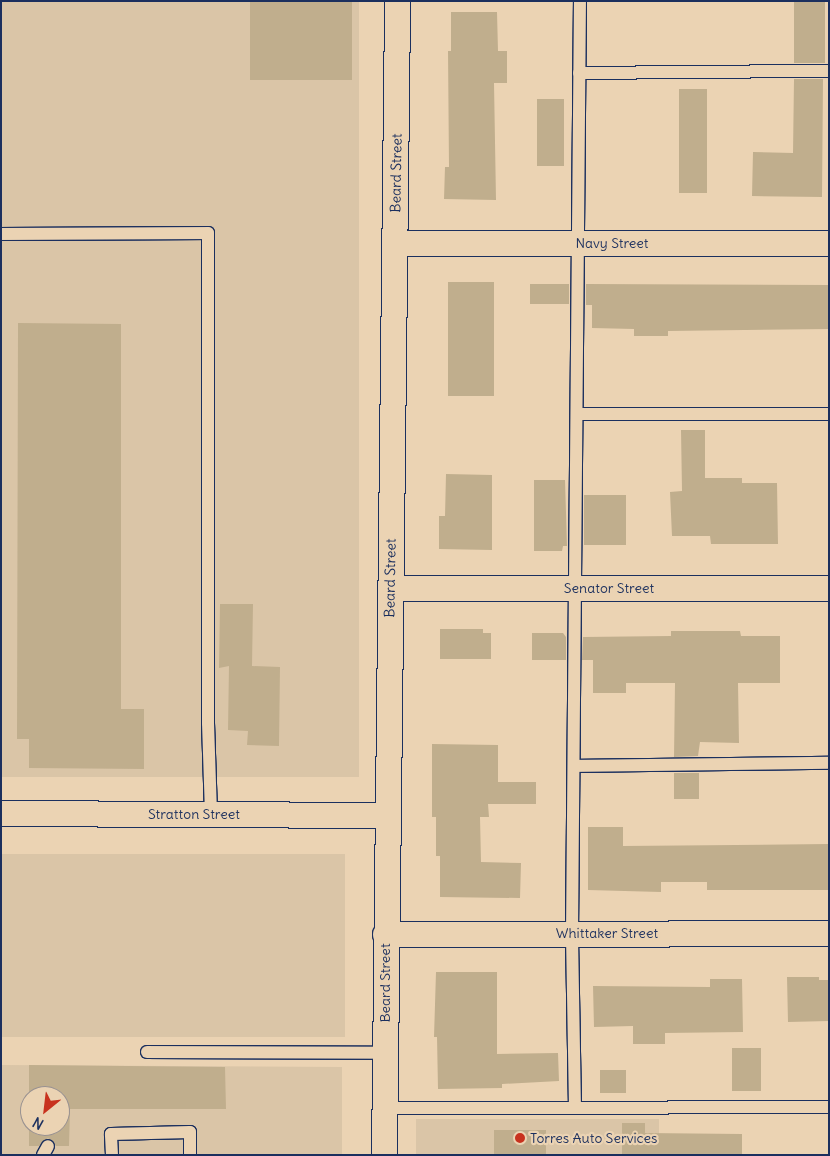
<!DOCTYPE html>
<html>
<head>
<meta charset="utf-8">
<style>
  body { margin:0 }
  #map { position:relative; width:830px; height:1156px; overflow:hidden; background:#ebd3b3; font-family:Delius,sans-serif }
  div>[style] { position:absolute }
  .built>* { inset:0; background:#dac5a7; transform-origin:0 0 }
  .building>* { inset:0; background:#c0ae8d; transform-origin:0 0 }
  .roads { filter:drop-shadow(1px 0 #1b2f5e) drop-shadow(-1px 0 #1b2f5e) drop-shadow(0 1px #1b2f5e) drop-shadow(0 -1px #1b2f5e) }
  .lane>* { height:12px; margin:-6px; padding:0 6px; transform-origin:6px; border-radius:6px; background:#ebd3b3 }
  .street>* { height:25px; margin:-12.5px; padding:0 12.5px; transform-origin:12.5px; border-radius:12.5px; background:#ebd3b3 }
  .dots>* { width:14px; height:14px; translate:-50% -50%; box-sizing:border-box; border:2px solid #ebd3b3; border-radius:50% }
  span { translate:-50% -50%; white-space:nowrap; text-align:center; line-height:1.15; -webkit-text-stroke:4.5px #ebd3b3; paint-order:stroke }
  .street-label { font-size:14px; color:#1b2f5e }
  .poi-label { font-size:14px; color:#1b2f5e }
  .left { translate:0 -50%; text-align:left }
  .frame { position:absolute; inset:0; border:2px solid #1b2f5e; pointer-events:none }
  .north { position:absolute; left:20px; top:1086px; width:50px; height:50px; box-sizing:border-box; background:#ebd3b3; border:1px solid #989191; border-radius:50%; rotate:209deg; font-size:14px; font-weight:700; line-height:20px; text-align:center; color:#1b2f5e }
  .north::after { content:''; display:block; margin:auto; width:18px; height:22px; background:#c8321e; clip-path:polygon(50% 0,100% 100%,50% 72%,0 100%) }
</style>
</head>
<body>
<div id="map">
  <div class="built">
    <i style="left:1px;top:1px;width:358px;height:776px"></i>
    <i style="left:1px;top:854px;width:344px;height:183px"></i>
    <i style="clip-path:polygon(evenodd,1px 1065px,342px 1067px,342px 1155px,1px 1155px,1px 1065px,30px 1096px,60px 1096px,60px 1126px,30px 1126px,30px 1096px)"></i>
    <i style="left:659px;top:1119px;width:36px;height:243px;rotate:90deg"></i>
  </div>
  <div class="building">
    <i style="left:250px;top:1px;width:102px;height:79px"></i>
    <i style="left:794px;top:1px;width:31px;height:62px"></i>
    <i style="clip-path:polygon(451px 12px,497px 12px,498px 51px,507px 51px,507px 83px,494px 83px,496px 200px,444px 199px,445px 167px,449px 167px,448px 51px,451px 51px)"></i>
    <i style="clip-path:polygon(794px 79px,823px 79px,822px 197px,752px 196px,753px 152px,793px 153px)"></i>
    <i style="left:679px;top:89px;width:28px;height:104px"></i>
    <i style="left:537px;top:99px;width:27px;height:67px"></i>
    <i style="left:448px;top:282px;width:46px;height:114px"></i>
    <i style="left:530px;top:284px;width:39px;height:20px"></i>
    <i style="clip-path:polygon(586px 284px,829px 285px,829px 329px,668px 331px,668px 336px,634px 336px,634px 329px,592px 328px,592px 305px,586px 305px)"></i>
    <i style="clip-path:polygon(18px 323px,121px 324px,121px 709px,144px 709px,144px 769px,29px 768px,29px 739px,17px 739px)"></i>
    <i style="clip-path:polygon(681px 430px,705px 430px,705px 478px,742px 478px,742px 483px,777px 483px,778px 544px,711px 544px,710px 536px,672px 536px,670px 492px,682px 491px)"></i>
    <i style="clip-path:polygon(446px 474px,492px 475px,492px 550px,439px 549px,439px 516px,445px 516px)"></i>
    <i style="clip-path:polygon(534px 480px,565px 480px,567px 546px,563px 546px,562px 551px,534px 551px)"></i>
    <i style="left:584px;top:495px;width:42px;height:50px"></i>
    <i style="clip-path:polygon(220px 604px,253px 604px,252px 666px,280px 667px,279px 746px,247px 745px,248px 731px,228px 730px,229px 666px,219px 668px)"></i>
    <i style="clip-path:polygon(440px 629px,483px 629px,483px 633px,491px 633px,491px 659px,440px 659px)"></i>
    <i style="clip-path:polygon(671px 631px,740px 631px,741px 636px,780px 636px,780px 683px,738px 683px,739px 743px,700px 742px,698px 756px,674px 757px,675px 683px,626px 683px,626px 693px,593px 693px,593px 660px,582px 660px,583px 637px,671px 636px)"></i>
    <i style="clip-path:polygon(532px 633px,563px 633px,566px 637px,566px 660px,532px 660px)"></i>
    <i style="clip-path:polygon(432px 744px,498px 745px,498px 782px,536px 782px,536px 804px,488px 804px,489px 817px,480px 817px,481px 862px,521px 863px,520px 898px,440px 897px,440px 856px,436px 856px,436px 817px,432px 817px)"></i>
    <i style="left:674px;top:773px;width:25px;height:26px"></i>
    <i style="clip-path:polygon(588px 827px,623px 827px,623px 846px,829px 844px,829px 890px,707px 890px,707px 882px,661px 882px,661px 892px,588px 890px)"></i>
    <i style="clip-path:polygon(436px 972px,497px 972px,497px 1054px,558px 1053px,559px 1081px,502px 1084px,502px 1088px,438px 1089px,437px 1037px,434px 1037px)"></i>
    <i style="clip-path:polygon(787px 977px,819px 977px,819px 980px,829px 980px,829px 1021px,788px 1022px)"></i>
    <i style="clip-path:polygon(710px 979px,742px 979px,743px 1032px,665px 1033px,665px 1044px,633px 1044px,633px 1026px,594px 1027px,593px 986px,710px 987px)"></i>
    <i style="left:732px;top:1048px;width:29px;height:43px"></i>
    <i style="clip-path:polygon(evenodd,29px 1065px,225px 1067px,226px 1109px,70px 1109px,69px 1146px,56px 1146px,48px 1138px,39px 1146px,29px 1146px,29px 1065px,30px 1096px,60px 1096px,60px 1126px,30px 1126px,30px 1096px)"></i>
    <i style="left:600px;top:1070px;width:26px;height:23px"></i>
    <i style="clip-path:polygon(622px 1123px,645px 1123px,645px 1133px,742px 1134px,742px 1155px,622px 1155px)"></i>
    <i style="left:494px;top:1130px;width:52px;height:25px"></i>
  </div>
  <div class="roads">
    <div class="lane">
      <i style="left:579px;top:73px;width:250px;rotate:-0.5deg"></i>
      <i style="left:1px;top:234px;width:207px;rotate:-0.3deg"></i>
      <i style="left:208px;top:233px;width:490px;rotate:90deg"></i>
      <i style="left:208px;top:723px;width:91px;rotate:88.1deg"></i>
      <i style="left:577px;top:414px;width:252px"></i>
      <i style="left:575px;top:766px;width:254px;rotate:-0.7deg"></i>
      <i style="left:147px;top:1052px;width:237px;rotate:0.2deg"></i>
      <i style="left:384px;top:1108px;width:445px;rotate:-0.1deg"></i>
      <i style="left:575px;top:1108px;width:175px;rotate:-91deg"></i>
      <i style="left:572px;top:933px;width:932px;rotate:-89.51deg"></i>
      <i style="left:43px;top:1155px;width:10px;rotate:-61deg"></i>
      <i style="left:112px;top:1155px;width:21px;rotate:-93deg"></i>
      <i style="left:111px;top:1134px;width:79px;rotate:-1.5deg"></i>
      <i style="left:190px;top:1132px;width:23px;rotate:90deg"></i>
    </div>
    <div class="street">
      <i style="left:395px;top:243px;width:434px"></i>
      <i style="left:390px;top:588px;width:439px"></i>
      <i style="left:1px;top:813px;width:386px;rotate:0.3deg"></i>
      <i style="left:385px;top:934px;width:444px;rotate:-0.1deg"></i>
      <i style="left:384px;top:1155px;width:1154px;rotate:-89.35deg"></i>
    </div>
  </div>
  <div class="dots">
    <i style="left:520px;top:1138px;background:#c8321e"></i>
  </div>
  <div class="street-label">
    <span style="left:396px;top:173px;rotate:-89deg">Beard Street</span>
    <span style="left:612px;top:243px">Navy Street</span>
    <span style="left:390px;top:578px;rotate:-89deg">Beard Street</span>
    <span style="left:609px;top:588px">Senator Street</span>
    <span style="left:194px;top:814px">Stratton Street</span>
    <span style="left:607px;top:933px">Whittaker Street</span>
    <span style="left:385px;top:983px;rotate:-90deg">Beard Street</span>
  </div>
  <div class="poi-label">
    <span class="left" style="left:530px;top:1138px">Torres Auto Services</span>
  </div>
  <div class="frame"></div>
  <div class="north">N</div>
</div>
</body>
</html>
